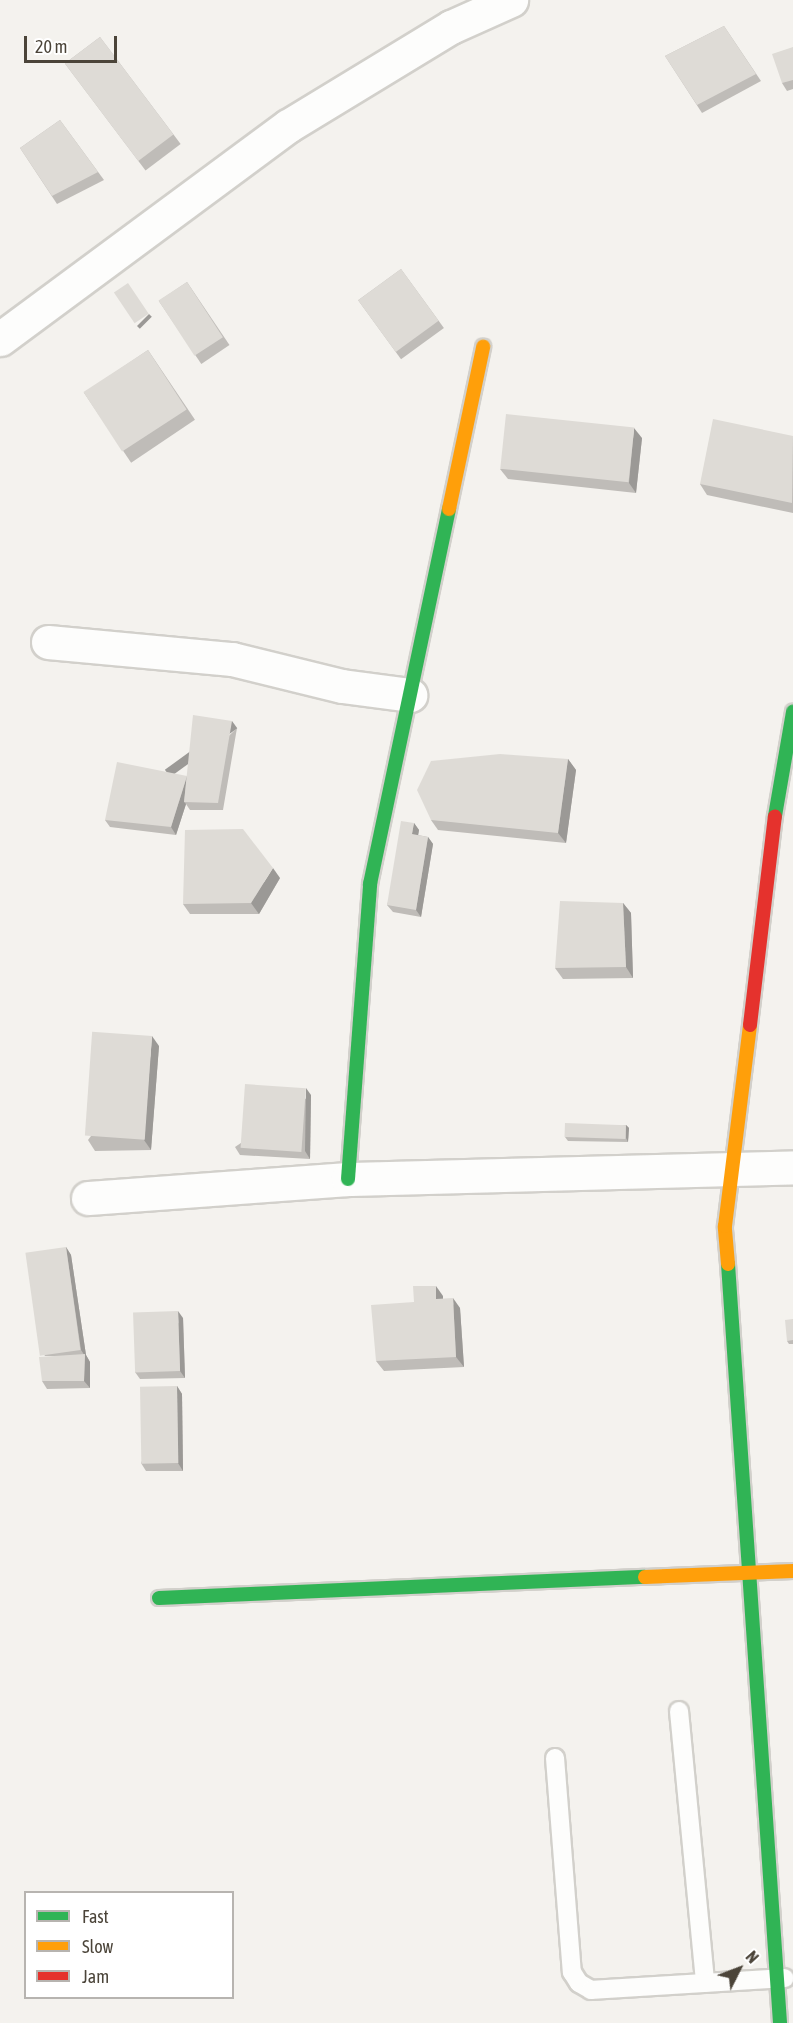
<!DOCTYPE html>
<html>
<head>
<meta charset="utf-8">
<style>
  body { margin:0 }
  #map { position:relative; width:793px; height:2023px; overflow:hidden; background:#f4f2ee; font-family:"Asap Condensed",sans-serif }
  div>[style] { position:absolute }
  .roads { filter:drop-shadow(2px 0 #d2d0cb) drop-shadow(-2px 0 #d2d0cb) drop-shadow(0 2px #d2d0cb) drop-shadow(0 -2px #d2d0cb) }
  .lane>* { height:18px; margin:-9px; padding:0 9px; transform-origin:9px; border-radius:9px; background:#fdfdfc }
  .street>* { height:33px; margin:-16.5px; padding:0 16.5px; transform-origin:16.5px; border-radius:16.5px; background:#fdfdfc }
  .fast>* { height:14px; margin:-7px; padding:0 7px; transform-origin:7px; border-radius:7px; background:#30b455 }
  .slow>* { height:14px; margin:-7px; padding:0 7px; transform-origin:7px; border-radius:7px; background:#ff9f0a }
  .jam>* { height:14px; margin:-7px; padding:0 7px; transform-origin:7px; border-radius:7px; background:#e5322d }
  .wall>* { inset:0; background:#bfbcb8; transform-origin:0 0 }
  .shaded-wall>* { inset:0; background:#9b9996; transform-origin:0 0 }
  .building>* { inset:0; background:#dedbd6; transform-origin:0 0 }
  span { translate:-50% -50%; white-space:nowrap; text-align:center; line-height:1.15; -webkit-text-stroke:4.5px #fff; paint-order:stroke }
  .legend { position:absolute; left:24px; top:1891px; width:210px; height:108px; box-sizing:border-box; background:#fff; border:2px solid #b7b4b0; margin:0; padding:8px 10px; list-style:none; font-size:18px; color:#4b4439 }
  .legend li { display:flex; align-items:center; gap:12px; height:30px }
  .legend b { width:30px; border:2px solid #b7b4b0 }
  .north { position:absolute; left:709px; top:1939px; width:60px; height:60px; -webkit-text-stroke:4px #fff; paint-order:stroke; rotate:48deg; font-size:16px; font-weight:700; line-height:24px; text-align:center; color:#4b4439 }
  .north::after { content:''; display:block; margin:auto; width:21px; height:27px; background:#4b4439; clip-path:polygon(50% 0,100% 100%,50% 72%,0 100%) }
  .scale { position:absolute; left:24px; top:36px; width:93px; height:27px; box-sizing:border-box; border:3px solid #4b4439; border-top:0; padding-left:8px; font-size:18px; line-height:21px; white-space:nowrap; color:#4b4439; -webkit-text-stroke:4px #fff; paint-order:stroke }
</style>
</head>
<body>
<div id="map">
  <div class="roads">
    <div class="lane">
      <i style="left:679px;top:1711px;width:273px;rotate:84.5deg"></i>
      <i style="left:555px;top:1758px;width:215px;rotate:85.5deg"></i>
      <i style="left:572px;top:1972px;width:13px;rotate:58deg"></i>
      <i style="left:579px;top:1983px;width:14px;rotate:30deg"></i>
      <i style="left:591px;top:1990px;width:194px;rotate:-3.5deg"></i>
    </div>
    <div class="street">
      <i style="left:0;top:339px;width:358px;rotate:-36.5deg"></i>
      <i style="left:288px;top:126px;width:191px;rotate:-31.3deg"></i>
      <i style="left:451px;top:27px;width:66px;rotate:-24.2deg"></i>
      <i style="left:48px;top:642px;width:185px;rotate:5.3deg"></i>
      <i style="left:232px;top:659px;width:113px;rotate:13.8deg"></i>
      <i style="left:342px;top:686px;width:69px;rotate:7.5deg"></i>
      <i style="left:88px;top:1198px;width:261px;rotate:-4.2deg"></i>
      <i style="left:348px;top:1179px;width:445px;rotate:-1.5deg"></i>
    </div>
    <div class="fast">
      <i style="left:775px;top:816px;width:106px;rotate:-80.2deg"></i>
      <i style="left:348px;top:1179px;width:296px;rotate:-85.7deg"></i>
      <i style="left:370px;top:884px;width:383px;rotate:-78.1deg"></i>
      <i style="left:728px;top:1264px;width:761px;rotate:86.08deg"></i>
      <i style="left:159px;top:1598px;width:486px;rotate:-2.5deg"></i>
    </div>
    <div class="slow">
      <i style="left:449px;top:509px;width:166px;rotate:-78.1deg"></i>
      <i style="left:728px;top:1264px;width:38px;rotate:-95deg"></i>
      <i style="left:725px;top:1226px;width:203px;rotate:-82.9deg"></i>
      <i style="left:645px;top:1577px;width:148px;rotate:-2.3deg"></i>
    </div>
    <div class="jam">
      <i style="left:750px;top:1025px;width:210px;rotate:-83.2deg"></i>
    </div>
  </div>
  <div class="wall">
    <i style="clip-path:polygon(724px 26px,761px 81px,702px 113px,665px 56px)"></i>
    <i style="left:100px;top:37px;width:134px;height:44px;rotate:53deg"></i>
    <i style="clip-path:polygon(793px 47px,793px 89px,787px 91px,782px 83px)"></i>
    <i style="clip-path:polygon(60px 120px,104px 180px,57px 204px,20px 148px)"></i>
    <i style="left:401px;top:269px;width:73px;height:53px;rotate:54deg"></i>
    <i style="left:187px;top:282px;width:76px;height:34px;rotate:56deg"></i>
    <i style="left:148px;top:350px;width:84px;height:77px;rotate:56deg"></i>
    <i style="clip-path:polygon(793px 436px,793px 513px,707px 495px,700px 484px)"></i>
    <i style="clip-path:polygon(642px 438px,636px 493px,508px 479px,500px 469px)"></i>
    <i style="clip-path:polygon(237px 728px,223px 810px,190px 810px,186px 804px,176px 835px,110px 827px,105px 820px,187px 776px)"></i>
    <i style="clip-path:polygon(568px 759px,576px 770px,566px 843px,438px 830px,431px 820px)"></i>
    <i style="clip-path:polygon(414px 823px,419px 830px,418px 835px,428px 837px,433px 844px,421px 917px,393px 912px,387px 905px)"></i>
    <i style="clip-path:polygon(280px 878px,259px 914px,190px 914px,183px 904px)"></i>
    <i style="clip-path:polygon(623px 903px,631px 913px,633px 978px,563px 979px,555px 968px)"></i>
    <i style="clip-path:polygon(159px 1046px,151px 1150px,95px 1151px,88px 1140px)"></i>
    <i style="clip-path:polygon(311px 1095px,310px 1159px,240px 1155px,235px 1147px)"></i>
    <i style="clip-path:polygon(626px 1125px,629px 1128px,628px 1142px,568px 1141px,565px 1137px)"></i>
    <i style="clip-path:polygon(66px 1247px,71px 1255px,86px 1355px,90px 1362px,90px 1388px,47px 1389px,42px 1381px,59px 1356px,45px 1356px,40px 1348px)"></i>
    <i style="clip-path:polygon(443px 1296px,443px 1299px,460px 1308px,464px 1367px,384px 1371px,376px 1361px,414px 1302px)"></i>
    <i style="clip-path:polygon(183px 1318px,185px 1378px,140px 1379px,135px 1372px)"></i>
    <i style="clip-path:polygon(793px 1319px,793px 1344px,789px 1344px,787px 1341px)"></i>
    <i style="clip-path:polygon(177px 1386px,182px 1394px,183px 1471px,146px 1471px,141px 1463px)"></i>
  </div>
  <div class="shaded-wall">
    <i style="left:149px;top:314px;width:4px;height:17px;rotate:45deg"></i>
    <i style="clip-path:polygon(634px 428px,642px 438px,636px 493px,629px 483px)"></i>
    <i style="left:232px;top:721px;width:9px;height:83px;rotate:54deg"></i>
    <i style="clip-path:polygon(568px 759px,576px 770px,566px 843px,558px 833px)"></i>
    <i style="clip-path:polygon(187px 776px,184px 802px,186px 804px,176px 835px,171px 827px)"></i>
    <i style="clip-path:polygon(414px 823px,419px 830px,417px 842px,412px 834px)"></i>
    <i style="clip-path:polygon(428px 837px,433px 844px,421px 917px,416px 910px)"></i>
    <i style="clip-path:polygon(273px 868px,280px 878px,259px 914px,251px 903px)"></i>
    <i style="clip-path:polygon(623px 903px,631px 913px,633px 978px,626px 967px)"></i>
    <i style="clip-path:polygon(152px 1036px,159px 1046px,151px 1150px,144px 1140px)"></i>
    <i style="clip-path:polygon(306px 1088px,311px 1095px,310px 1159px,305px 1151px)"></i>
    <i style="clip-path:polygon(626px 1125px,629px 1128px,628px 1142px,626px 1138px)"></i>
    <i style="clip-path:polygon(66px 1247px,71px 1255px,86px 1355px,90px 1362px,90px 1388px,84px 1381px,85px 1356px,81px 1350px)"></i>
    <i style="clip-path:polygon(436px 1286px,443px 1296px,443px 1310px,436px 1299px)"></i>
    <i style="clip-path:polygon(453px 1298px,460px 1308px,464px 1367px,456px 1357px)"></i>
    <i style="clip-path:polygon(178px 1311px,183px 1318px,185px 1378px,180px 1371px)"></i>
    <i style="clip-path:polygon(177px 1386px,182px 1394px,183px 1471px,178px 1463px)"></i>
  </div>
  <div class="building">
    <i style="clip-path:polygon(724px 26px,756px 74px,697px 105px,665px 56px)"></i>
    <i style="left:100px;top:37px;width:122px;height:44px;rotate:53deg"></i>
    <i style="clip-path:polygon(793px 47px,793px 80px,782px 83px,772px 54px)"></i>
    <i style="clip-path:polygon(60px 120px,98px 172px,52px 196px,20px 148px)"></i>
    <i style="left:401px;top:269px;width:64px;height:53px;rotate:54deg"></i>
    <i style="left:187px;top:282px;width:66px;height:34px;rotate:57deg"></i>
    <i style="left:128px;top:283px;width:37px;height:17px;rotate:56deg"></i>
    <i style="left:148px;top:350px;width:71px;height:77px;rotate:57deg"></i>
    <i style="left:506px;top:414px;width:129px;height:55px;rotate:6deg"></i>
    <i style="clip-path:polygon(713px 419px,793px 436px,792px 503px,700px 484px)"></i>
    <i style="clip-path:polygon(193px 715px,232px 721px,218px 803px,184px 802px)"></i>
    <i style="clip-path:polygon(500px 754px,568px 759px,558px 833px,431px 820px,417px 790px,431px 761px)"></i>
    <i style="clip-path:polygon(117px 762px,187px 776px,171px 827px,105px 820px)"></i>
    <i style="clip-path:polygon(401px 821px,414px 823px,412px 834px,428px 837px,416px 910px,387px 905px)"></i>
    <i style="clip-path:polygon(243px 829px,273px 868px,251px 903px,183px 904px,185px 830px)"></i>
    <i style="clip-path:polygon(560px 901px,623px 903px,626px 967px,555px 968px)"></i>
    <i style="left:152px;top:1036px;width:104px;height:60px;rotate:94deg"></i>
    <i style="left:245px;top:1084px;width:61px;height:64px;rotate:4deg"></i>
    <i style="left:565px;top:1123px;width:61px;height:14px;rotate:2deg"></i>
    <i style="left:66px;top:1247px;width:104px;height:41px;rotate:82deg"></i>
    <i style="clip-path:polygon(413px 1286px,436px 1286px,436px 1299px,453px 1298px,456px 1357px,376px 1361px,371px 1305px,414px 1302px)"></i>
    <i style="left:178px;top:1311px;width:60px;height:45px;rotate:88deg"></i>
    <i style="clip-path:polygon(793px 1319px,793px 1340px,787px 1341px,785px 1320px)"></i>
    <i style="clip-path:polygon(85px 1354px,84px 1381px,42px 1381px,39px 1357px)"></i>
    <i style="left:177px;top:1386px;width:77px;height:37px;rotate:89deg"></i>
  </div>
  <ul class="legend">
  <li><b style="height:8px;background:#30b455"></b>Fast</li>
  <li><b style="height:8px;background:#ff9f0a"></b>Slow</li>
  <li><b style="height:8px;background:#e5322d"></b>Jam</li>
  </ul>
  <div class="north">N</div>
  <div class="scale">20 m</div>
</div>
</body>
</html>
